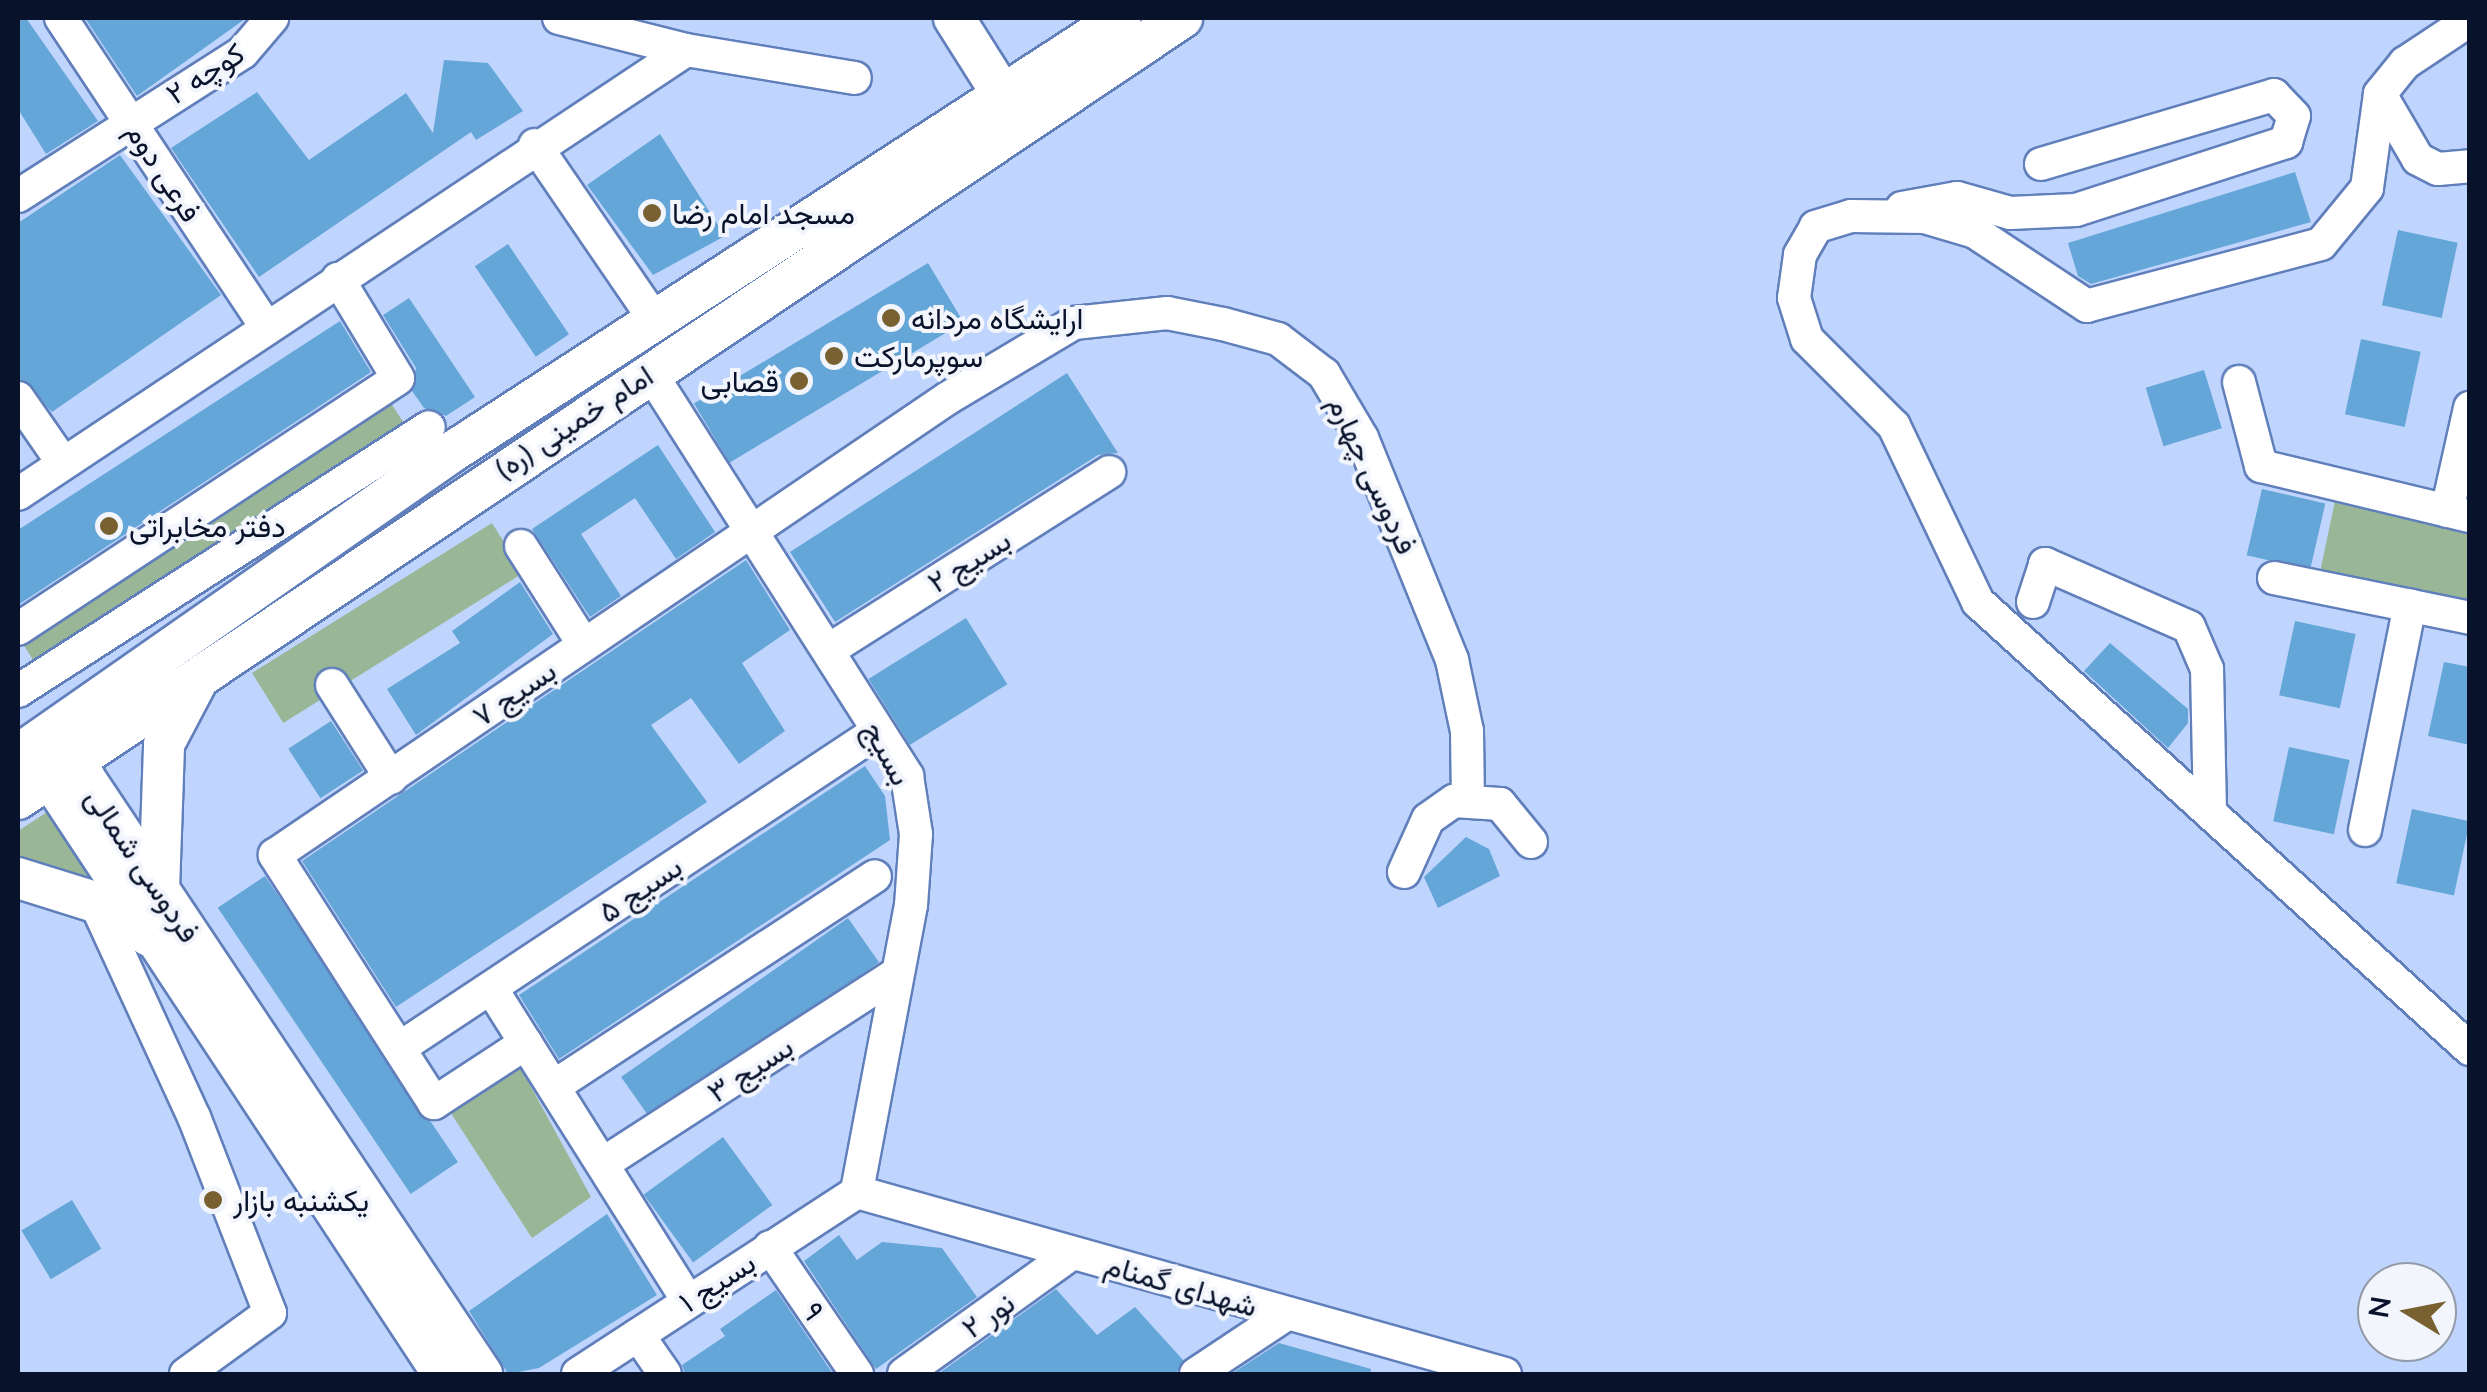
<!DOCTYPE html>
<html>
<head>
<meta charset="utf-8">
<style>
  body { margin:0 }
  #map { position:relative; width:2487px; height:1392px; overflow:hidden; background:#c0d5fd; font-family:Mulish,Vazirmatn,sans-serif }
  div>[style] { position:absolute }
  .green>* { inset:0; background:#99b797; transform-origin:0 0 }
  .building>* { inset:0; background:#65a6d9; transform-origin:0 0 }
  .roads { filter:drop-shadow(2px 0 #607fbb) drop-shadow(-2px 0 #607fbb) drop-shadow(0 2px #607fbb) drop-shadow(0 -2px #607fbb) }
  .minor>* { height:32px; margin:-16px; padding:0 16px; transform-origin:16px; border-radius:16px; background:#fff }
  .major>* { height:40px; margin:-20px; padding:0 20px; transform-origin:20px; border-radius:20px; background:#fff }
  .dots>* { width:28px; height:28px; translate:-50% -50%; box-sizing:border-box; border:5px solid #f2f5fc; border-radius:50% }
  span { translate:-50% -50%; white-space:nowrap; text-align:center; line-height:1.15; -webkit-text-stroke:8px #f2f5fc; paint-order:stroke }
  .street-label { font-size:30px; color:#08132b }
  .poi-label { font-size:30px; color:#08132b }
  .left { translate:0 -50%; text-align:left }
  .right { translate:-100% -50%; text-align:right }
  .frame { position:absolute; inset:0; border:20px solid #08132b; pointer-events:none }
  .north { position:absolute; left:2357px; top:1262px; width:100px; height:100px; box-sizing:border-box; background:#f2f5fc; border:2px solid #949ba8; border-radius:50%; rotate:280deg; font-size:28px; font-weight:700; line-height:40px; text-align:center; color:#08132b }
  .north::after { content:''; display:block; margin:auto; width:35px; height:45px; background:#786031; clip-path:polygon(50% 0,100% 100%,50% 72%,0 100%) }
</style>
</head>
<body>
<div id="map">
  <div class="green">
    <i style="left:391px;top:403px;width:30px;height:440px;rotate:57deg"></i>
    <i style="clip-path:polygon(2336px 496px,2469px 526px,2469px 607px,2319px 577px)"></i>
    <i style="left:492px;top:523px;width:59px;height:283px;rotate:58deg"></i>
    <i style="clip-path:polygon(52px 809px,101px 880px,18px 857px,18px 831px)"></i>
    <i style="clip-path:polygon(512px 1052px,591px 1197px,532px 1238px,441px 1098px)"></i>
  </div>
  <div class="building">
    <i style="clip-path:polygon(18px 18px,26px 18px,98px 121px,46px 154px,18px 109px)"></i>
    <i style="clip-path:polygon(85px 18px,244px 18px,245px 19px,137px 96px)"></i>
    <i style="clip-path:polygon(444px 60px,488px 63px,523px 111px,476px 140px,471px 132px,259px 277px,171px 148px,257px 92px,309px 160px,406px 93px,433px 133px)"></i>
    <i style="clip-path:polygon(660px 134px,725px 236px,653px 275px,587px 185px)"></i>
    <i style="clip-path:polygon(120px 155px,221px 295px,52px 412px,18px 378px,18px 223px)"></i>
    <i style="clip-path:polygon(2295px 172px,2311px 222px,2091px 284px,2078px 276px,2068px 243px)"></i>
    <i style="left:2398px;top:230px;width:61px;height:77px;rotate:12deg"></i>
    <i style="left:508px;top:244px;width:109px;height:40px;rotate:56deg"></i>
    <i style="left:928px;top:263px;width:69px;height:273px;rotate:59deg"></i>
    <i style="clip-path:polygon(409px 298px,475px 397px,446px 416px,424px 408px,412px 391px,416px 368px,383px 315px)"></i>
    <i style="clip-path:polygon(340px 321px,371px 372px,18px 605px,18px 530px)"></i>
    <i style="left:2361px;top:339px;width:61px;height:77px;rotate:12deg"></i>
    <i style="left:2204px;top:370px;width:61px;height:61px;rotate:73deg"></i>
    <i style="clip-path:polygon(1067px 373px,1118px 453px,1098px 455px,835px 622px,790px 552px)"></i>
    <i style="clip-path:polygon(658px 445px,715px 532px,676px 559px,635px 498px,581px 534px,621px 596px,590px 617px,532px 529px)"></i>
    <i style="left:2262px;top:489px;width:65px;height:68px;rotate:13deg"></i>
    <i style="clip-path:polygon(746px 560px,790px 630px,742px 663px,785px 731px,739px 764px,691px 698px,651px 725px,707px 802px,396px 1007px,302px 861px)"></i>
    <i style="clip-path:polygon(520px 582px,553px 634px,416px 735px,387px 689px,460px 643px,452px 631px)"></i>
    <i style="left:966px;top:618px;width:78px;height:115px;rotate:58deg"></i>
    <i style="left:2295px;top:621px;width:62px;height:76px;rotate:12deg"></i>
    <i style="clip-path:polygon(2110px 643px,2188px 709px,2188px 723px,2168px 748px,2084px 671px)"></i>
    <i style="clip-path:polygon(2444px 662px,2470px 667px,2470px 745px,2428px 736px)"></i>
    <i style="left:331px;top:721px;width:59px;height:51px;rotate:57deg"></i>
    <i style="left:2289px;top:747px;width:62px;height:76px;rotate:12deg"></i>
    <i style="clip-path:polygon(865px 766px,885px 796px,890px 840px,559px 1059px,519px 995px)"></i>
    <i style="left:2412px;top:809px;width:59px;height:76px;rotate:12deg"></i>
    <i style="clip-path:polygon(1466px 837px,1489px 849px,1500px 876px,1438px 908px,1424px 877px)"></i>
    <i style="left:265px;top:876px;width:345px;height:57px;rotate:56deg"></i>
    <i style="left:848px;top:918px;width:54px;height:277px;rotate:55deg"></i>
    <i style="left:723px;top:1137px;width:84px;height:98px;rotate:54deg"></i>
    <i style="left:72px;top:1200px;width:57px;height:59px;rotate:59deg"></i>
    <i style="clip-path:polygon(607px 1214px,657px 1295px,539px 1368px,508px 1374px,469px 1311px)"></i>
    <i style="clip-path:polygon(839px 1235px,857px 1260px,882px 1242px,942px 1248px,977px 1297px,876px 1369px,804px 1261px)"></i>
    <i style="clip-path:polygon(1056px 1289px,1097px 1335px,1135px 1307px,1183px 1360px,1176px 1374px,938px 1374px)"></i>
    <i style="clip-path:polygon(776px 1290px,833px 1374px,685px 1374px,682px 1365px,725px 1336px,720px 1329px)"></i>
    <i style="clip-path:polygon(1279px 1343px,1371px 1369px,1370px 1374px,1231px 1374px)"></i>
  </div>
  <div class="roads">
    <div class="minor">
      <i style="left:61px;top:18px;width:371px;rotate:56.4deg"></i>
      <i style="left:559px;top:18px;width:131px;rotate:14.1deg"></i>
      <i style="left:686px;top:50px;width:171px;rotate:9.4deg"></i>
      <i style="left:2470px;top:20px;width:78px;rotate:146.5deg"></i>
      <i style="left:2405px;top:63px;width:40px;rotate:129deg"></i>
      <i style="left:2380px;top:94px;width:95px;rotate:97.9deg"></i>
      <i style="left:2367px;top:188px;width:72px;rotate:129.4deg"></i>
      <i style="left:2321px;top:244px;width:242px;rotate:165.2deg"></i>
      <i style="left:2087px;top:306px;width:134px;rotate:-146.5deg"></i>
      <i style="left:1975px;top:232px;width:52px;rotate:-163.3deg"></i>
      <i style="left:1925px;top:217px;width:74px;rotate:-179.2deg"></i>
      <i style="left:1851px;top:216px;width:37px;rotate:163deg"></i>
      <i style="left:1816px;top:227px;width:32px;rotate:120deg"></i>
      <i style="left:1800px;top:255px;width:43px;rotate:97.9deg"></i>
      <i style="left:1794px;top:298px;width:43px;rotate:72.4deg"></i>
      <i style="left:1807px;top:339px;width:123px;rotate:45deg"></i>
      <i style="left:1894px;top:426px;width:195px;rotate:64.5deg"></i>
      <i style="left:1978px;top:602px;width:665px;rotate:42.26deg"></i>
      <i style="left:2380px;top:94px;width:75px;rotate:59.7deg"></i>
      <i style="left:2418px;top:159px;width:22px;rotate:27deg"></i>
      <i style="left:2438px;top:169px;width:32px;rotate:-5deg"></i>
      <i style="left:535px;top:145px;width:211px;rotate:55.6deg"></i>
      <i style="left:18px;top:196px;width:267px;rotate:-32.6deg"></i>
      <i style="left:243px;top:52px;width:45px;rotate:-49.5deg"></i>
      <i style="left:1902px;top:208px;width:56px;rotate:-10.3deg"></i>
      <i style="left:1957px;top:198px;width:55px;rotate:15.8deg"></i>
      <i style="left:2010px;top:213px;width:66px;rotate:-2.6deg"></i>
      <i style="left:2076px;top:210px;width:221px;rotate:-17.9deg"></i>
      <i style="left:2286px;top:142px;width:27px;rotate:-73deg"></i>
      <i style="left:2294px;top:116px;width:29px;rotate:-134deg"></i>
      <i style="left:2274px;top:95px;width:243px;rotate:163.5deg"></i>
      <i style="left:650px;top:372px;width:479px;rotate:57.5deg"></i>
      <i style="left:907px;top:776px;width:59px;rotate:81.2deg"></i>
      <i style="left:916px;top:834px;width:71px;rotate:94deg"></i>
      <i style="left:911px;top:905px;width:292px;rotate:100.7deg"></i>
      <i style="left:2239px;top:382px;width:87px;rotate:75.3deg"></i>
      <i style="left:2261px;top:466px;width:215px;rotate:13.5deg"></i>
      <i style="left:18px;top:398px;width:79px;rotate:55.3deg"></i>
      <i style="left:18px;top:494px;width:802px;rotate:-33.61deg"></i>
      <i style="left:2447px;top:511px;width:106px;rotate:-77.4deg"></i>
      <i style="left:521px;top:546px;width:117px;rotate:57.5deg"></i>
      <i style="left:2274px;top:578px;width:200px;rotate:11.5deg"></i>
      <i style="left:2033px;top:602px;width:40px;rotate:-72deg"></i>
      <i style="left:2045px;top:564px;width:157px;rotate:23.6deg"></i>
      <i style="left:2189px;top:627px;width:46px;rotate:66.8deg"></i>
      <i style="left:2207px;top:669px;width:142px;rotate:88.8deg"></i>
      <i style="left:18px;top:629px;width:455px;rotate:-33.4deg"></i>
      <i style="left:398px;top:378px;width:116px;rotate:-121.2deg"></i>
      <i style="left:829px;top:650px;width:332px;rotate:-32.4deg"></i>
      <i style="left:332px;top:685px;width:110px;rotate:57.6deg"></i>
      <i style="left:18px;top:691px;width:488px;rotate:-32.7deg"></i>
      <i style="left:2365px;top:830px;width:229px;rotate:-78.7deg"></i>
      <i style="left:1404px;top:872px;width:58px;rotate:-65.6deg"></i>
      <i style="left:1428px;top:819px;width:32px;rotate:-35deg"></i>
      <i style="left:1454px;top:801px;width:46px;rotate:3.7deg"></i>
      <i style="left:1500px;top:804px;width:49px;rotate:50.8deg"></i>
      <i style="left:95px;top:902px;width:237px;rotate:65.3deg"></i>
      <i style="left:194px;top:1117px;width:210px;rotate:68.8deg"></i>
      <i style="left:270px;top:1313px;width:104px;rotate:144deg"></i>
      <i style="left:491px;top:988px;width:370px;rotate:57.8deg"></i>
      <i style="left:526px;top:1043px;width:110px;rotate:146.9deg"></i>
      <i style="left:434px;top:1103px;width:295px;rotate:-122.7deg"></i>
      <i style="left:275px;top:855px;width:813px;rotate:-34.18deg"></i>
      <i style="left:948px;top:398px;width:147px;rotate:-30.8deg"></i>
      <i style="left:1074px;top:323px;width:94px;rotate:-6.1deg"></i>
      <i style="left:1167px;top:313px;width:57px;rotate:11.1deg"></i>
      <i style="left:1223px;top:324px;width:57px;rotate:15.3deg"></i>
      <i style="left:1278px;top:339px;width:58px;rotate:37.3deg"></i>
      <i style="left:1324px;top:374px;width:74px;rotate:59.3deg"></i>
      <i style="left:1362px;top:438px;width:240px;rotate:67.9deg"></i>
      <i style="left:1452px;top:660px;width:73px;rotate:78.1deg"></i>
      <i style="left:1467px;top:731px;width:69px;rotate:89.2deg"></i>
      <i style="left:401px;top:1047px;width:572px;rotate:-33.52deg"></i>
      <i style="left:556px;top:1085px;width:381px;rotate:-33.2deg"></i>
      <i style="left:604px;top:1163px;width:346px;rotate:-32.9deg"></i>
      <i style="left:857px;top:1192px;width:673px;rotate:15.69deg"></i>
      <i style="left:770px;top:1247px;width:154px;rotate:55.6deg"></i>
      <i style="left:638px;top:1335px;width:47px;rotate:55.3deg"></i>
      <i style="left:578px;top:1374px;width:333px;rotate:-33.1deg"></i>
      <i style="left:904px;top:1374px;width:206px;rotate:-35.7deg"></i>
      <i style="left:1196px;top:1374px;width:107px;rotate:-33.5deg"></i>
    </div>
    <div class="major">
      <i style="left:954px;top:18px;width:90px;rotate:57.7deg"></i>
      <i style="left:18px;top:755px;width:529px;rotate:-34.92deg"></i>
      <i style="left:452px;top:452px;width:797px;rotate:-32.97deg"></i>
      <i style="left:61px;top:768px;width:25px;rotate:21deg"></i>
      <i style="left:84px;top:777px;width:718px;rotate:56.31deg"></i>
      <i style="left:61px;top:768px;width:25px;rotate:92deg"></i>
      <i style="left:60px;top:793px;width:696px;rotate:56.61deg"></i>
      <i style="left:18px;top:799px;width:1402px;rotate:-33.86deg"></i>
      <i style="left:18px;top:878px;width:81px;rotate:17.3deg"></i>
      <i style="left:95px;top:902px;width:64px;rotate:32.2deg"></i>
      <i style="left:159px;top:890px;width:146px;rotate:-88deg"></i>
      <i style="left:164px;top:744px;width:69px;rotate:-62.3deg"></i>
    </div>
  </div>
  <div class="dots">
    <i style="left:652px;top:213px;background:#786031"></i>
    <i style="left:891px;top:318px;background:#786031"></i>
    <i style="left:834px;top:356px;background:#786031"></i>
    <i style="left:799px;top:381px;background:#786031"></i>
    <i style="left:109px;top:526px;background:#786031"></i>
    <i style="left:213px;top:1200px;background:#786031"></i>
  </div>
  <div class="street-label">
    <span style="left:205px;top:73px;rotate:-33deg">کوچه ۲</span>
    <span style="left:164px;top:172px;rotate:57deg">فرعی دوم</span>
    <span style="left:573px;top:422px;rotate:-33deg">امام خمینی (ره)</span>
    <span style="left:1373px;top:475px;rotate:65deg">فردوسی چهارم</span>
    <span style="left:969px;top:561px;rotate:-32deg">بسیج ۲</span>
    <span style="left:514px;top:693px;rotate:-34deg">بسیج ۷</span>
    <span style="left:888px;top:753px;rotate:62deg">بسیج</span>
    <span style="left:143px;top:865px;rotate:56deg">فردوسی شمالی</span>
    <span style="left:640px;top:889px;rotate:-34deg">بسیج ۵</span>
    <span style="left:750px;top:1069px;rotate:-33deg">بسیج ۳</span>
    <span style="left:717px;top:1282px;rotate:-33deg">بسیج ۱</span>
    <span style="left:1181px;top:1285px;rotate:16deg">شهدای گمنام</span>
    <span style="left:814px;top:1311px;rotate:56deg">۹</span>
    <span style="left:988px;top:1315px;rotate:-35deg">نور ۲</span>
  </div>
  <div class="poi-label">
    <span class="left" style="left:672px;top:213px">مسجد امام رضا</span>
    <span class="left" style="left:911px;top:318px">ارایشگاه مردانه</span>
    <span class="left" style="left:854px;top:356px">سوپرمارکت</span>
    <span class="right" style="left:779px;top:381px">قصابی</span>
    <span class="left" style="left:129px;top:526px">دفتر مخابراتی</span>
    <span class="left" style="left:233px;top:1200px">یکشنبه بازار</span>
  </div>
  <div class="frame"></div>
  <div class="north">N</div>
</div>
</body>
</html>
